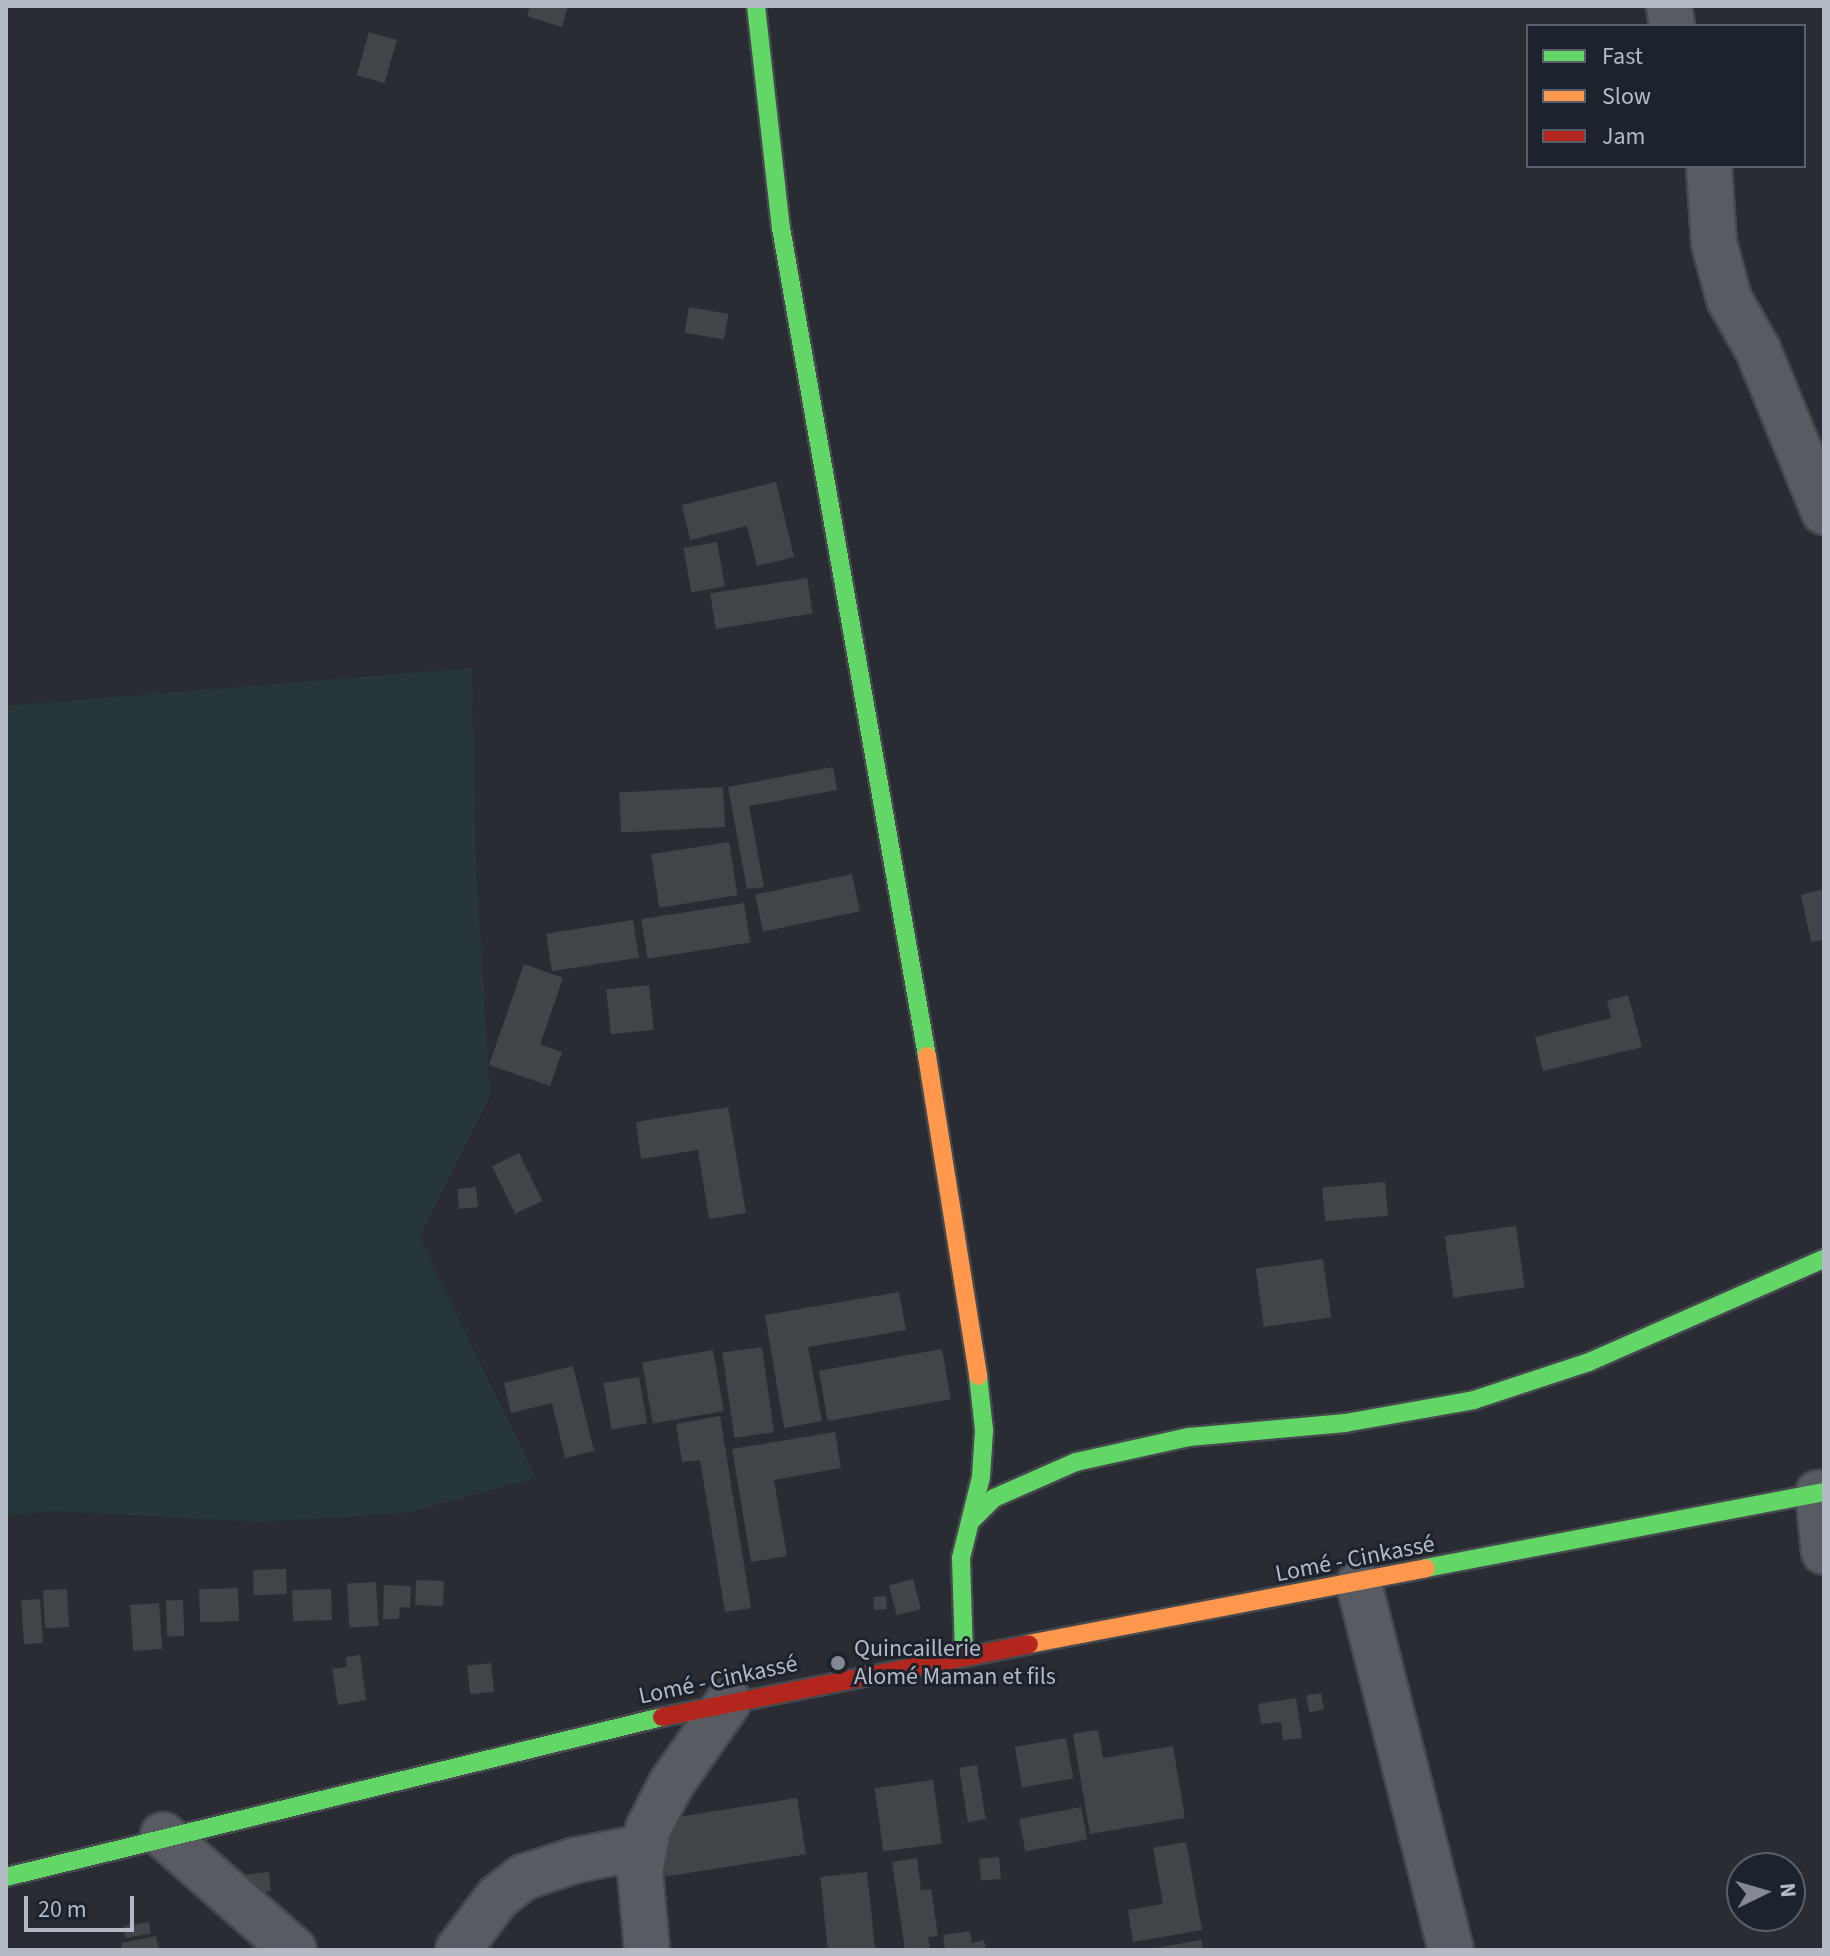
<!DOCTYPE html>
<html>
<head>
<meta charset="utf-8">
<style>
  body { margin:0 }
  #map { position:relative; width:1830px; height:1956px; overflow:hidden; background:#292d33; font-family:"Source Sans 3",sans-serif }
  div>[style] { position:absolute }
  .green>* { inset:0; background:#273739 }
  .building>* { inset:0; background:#41454a; transform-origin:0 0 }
  .roads { filter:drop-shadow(2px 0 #45484d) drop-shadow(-2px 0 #45484d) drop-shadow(0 2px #45484d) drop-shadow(0 -2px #45484d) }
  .street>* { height:44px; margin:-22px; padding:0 22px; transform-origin:22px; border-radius:22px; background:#585b62 }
  .fast>* { height:18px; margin:-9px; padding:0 9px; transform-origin:9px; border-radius:9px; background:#63d668 }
  .slow>* { height:18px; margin:-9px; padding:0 9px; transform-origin:9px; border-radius:9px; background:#ff974d }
  .jam>* { height:18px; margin:-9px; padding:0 9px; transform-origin:9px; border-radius:9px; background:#b3261e }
  .dots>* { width:22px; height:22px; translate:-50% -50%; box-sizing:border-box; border:4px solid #1d232d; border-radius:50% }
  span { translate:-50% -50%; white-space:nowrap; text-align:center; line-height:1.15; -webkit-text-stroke:6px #1d232d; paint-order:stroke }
  .street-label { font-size:24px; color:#b3b9c5 }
  .poi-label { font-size:24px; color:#b3b9c5 }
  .left { translate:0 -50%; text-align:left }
  .frame { position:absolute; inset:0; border:8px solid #b3b9c5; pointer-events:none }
  .legend { position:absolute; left:1526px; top:24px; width:280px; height:144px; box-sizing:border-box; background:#1d232d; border:2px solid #595f6a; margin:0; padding:10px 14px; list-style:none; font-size:24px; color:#b3b9c5 }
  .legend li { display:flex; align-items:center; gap:16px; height:40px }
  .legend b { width:40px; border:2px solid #595f6a }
  .north { position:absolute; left:1726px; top:1852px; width:80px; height:80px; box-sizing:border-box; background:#1d232d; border:2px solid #595f6a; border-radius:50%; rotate:85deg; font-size:22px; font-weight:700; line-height:32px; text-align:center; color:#b3b9c5 }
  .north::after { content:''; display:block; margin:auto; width:28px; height:36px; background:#838892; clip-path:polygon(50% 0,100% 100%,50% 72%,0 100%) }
  .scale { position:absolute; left:24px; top:1896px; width:110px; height:36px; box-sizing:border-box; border:4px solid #b3b9c5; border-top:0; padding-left:10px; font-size:24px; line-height:28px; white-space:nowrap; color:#b3b9c5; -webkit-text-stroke:6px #1d232d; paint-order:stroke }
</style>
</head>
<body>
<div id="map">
  <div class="green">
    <i style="clip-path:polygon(472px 668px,475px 849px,490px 1096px,419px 1237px,536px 1478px,405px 1513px,261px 1522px,52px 1511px,6px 1516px,6px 706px)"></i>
  </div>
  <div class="building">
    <i style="clip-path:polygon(530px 6px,568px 6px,562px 27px,527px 16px)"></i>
    <i style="left:369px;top:32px;width:29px;height:45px;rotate:16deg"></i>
    <i style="left:689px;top:307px;width:40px;height:26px;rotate:10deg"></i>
    <i style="clip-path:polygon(776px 482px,794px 557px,757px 566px,747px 526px,690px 540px,682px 505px)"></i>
    <i style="left:717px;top:542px;width:45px;height:34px;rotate:80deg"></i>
    <i style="left:807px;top:578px;width:36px;height:98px;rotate:81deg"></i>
    <i style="clip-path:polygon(833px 767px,837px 790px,749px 806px,764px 887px,747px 889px,728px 787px)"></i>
    <i style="left:723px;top:787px;width:40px;height:104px;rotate:87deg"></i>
    <i style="left:729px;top:842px;width:54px;height:79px;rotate:81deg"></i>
    <i style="left:852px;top:874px;width:38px;height:99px;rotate:78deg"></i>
    <i style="clip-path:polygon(1824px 889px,1824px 940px,1811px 942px,1801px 895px)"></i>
    <i style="left:744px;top:903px;width:40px;height:104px;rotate:81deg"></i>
    <i style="left:633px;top:920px;width:38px;height:88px;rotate:81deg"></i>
    <i style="clip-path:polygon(524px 964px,563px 978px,540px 1045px,562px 1052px,550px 1086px,489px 1065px)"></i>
    <i style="left:649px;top:985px;width:45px;height:43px;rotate:84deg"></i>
    <i style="clip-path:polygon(1628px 995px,1642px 1047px,1543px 1071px,1535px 1037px,1611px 1018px,1607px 1001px)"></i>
    <i style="clip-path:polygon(728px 1107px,746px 1213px,709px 1219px,698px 1150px,641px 1159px,636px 1122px)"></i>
    <i style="left:519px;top:1153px;width:53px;height:30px;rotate:64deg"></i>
    <i style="left:1385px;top:1182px;width:34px;height:63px;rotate:85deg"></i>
    <i style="left:476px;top:1187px;width:20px;height:19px;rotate:84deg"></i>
    <i style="left:1516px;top:1226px;width:62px;height:72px;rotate:82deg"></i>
    <i style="left:1323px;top:1259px;width:59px;height:68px;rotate:82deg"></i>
    <i style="clip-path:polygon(899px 1292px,906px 1330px,808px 1347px,822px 1421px,784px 1428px,765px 1315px)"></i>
    <i style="left:762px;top:1347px;width:86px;height:40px;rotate:82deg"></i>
    <i style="left:942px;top:1349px;width:51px;height:125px;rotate:80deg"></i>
    <i style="left:713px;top:1350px;width:62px;height:72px;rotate:80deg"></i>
    <i style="clip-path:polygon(573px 1366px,594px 1451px,565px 1458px,552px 1403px,511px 1413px,504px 1383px)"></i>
    <i style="left:639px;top:1377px;width:47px;height:36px;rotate:80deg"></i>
    <i style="clip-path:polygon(720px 1416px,751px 1608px,725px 1612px,700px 1460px,682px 1462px,676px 1424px)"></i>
    <i style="clip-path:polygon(835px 1432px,841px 1468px,774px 1480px,787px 1556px,751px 1562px,732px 1449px)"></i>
    <i style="left:286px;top:1569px;width:25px;height:33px;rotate:88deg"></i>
    <i style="left:913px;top:1579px;width:31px;height:25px;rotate:75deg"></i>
    <i style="left:416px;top:1580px;width:28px;height:25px;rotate:2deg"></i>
    <i style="left:376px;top:1582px;width:44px;height:29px;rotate:87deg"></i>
    <i style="clip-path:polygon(384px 1585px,411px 1586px,410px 1608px,400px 1607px,399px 1619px,383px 1619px)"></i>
    <i style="left:238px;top:1588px;width:33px;height:39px;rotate:88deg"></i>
    <i style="left:67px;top:1589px;width:38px;height:24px;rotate:87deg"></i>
    <i style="left:331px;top:1589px;width:31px;height:39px;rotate:88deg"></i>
    <i style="left:886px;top:1596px;width:13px;height:13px;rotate:86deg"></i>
    <i style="left:40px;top:1599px;width:44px;height:19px;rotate:86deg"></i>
    <i style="left:183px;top:1600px;width:36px;height:17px;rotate:88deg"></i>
    <i style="left:159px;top:1603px;width:46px;height:29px;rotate:86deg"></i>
    <i style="clip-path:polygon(360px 1655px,366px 1700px,338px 1705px,332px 1669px,347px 1667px,346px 1657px)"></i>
    <i style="left:491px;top:1663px;width:29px;height:24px;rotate:84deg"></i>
    <i style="left:1321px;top:1693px;width:17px;height:15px;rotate:80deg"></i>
    <i style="clip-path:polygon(1296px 1698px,1302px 1738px,1283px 1740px,1281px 1722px,1261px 1724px,1258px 1704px)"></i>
    <i style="clip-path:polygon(1098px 1730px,1103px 1758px,1173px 1746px,1185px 1818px,1090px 1834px,1073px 1734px)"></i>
    <i style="left:1066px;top:1738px;width:41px;height:52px;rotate:80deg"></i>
    <i style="left:977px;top:1765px;width:55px;height:18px;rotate:81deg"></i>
    <i style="left:933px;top:1780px;width:64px;height:59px;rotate:82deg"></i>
    <i style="left:797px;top:1798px;width:57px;height:142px;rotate:81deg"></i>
    <i style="left:1081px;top:1807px;width:33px;height:63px;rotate:79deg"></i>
    <i style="clip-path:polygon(1186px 1842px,1202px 1930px,1133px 1942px,1128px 1910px,1163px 1904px,1153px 1848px)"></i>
    <i style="left:999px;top:1857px;width:22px;height:20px;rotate:85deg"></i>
    <i style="clip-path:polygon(917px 1858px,921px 1890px,931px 1889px,938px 1936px,928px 1937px,930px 1950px,905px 1950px,892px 1862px)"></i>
    <i style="left:269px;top:1872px;width:19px;height:23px;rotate:84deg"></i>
    <i style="left:867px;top:1872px;width:78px;height:47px;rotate:84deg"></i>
    <i style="left:149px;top:1922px;width:12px;height:26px;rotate:81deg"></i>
    <i style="clip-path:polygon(970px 1931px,972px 1943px,984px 1940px,986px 1950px,945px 1950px,943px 1935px)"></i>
    <i style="clip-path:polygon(156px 1936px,159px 1950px,122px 1950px,121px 1943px)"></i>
    <i style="clip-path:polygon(1201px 1940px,1203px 1950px,1156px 1950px,1156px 1948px)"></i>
  </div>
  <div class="roads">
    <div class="street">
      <i style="left:1669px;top:6px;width:20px;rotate:81deg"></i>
      <i style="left:1709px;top:166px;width:77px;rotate:86.3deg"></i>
      <i style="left:1714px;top:243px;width:58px;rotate:75deg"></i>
      <i style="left:1729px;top:299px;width:59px;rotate:60.4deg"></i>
      <i style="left:1758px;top:350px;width:175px;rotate:67.8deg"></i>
      <i style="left:1818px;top:1493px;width:59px;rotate:84.2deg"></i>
      <i style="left:1359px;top:1584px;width:377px;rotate:75.9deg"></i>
      <i style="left:163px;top:1835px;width:174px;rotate:41.3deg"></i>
      <i style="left:458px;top:1950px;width:66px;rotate:-53deg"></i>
      <i style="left:498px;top:1897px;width:33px;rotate:-38deg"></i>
      <i style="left:524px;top:1877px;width:55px;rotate:-18.1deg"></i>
      <i style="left:576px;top:1860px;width:68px;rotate:-11deg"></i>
      <i style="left:647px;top:1950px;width:78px;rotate:-95.1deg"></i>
      <i style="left:640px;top:1872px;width:44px;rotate:-79.5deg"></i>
      <i style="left:648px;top:1829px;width:51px;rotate:-62.9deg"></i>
      <i style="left:671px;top:1784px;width:101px;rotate:-55.1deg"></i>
    </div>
    <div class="fast">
      <i style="left:756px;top:6px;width:223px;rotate:83.6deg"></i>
      <i style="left:781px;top:228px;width:841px;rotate:80deg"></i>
      <i style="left:971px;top:1521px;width:33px;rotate:-45deg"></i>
      <i style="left:994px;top:1498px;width:90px;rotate:-23.7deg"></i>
      <i style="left:1076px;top:1462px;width:116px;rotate:-12.5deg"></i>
      <i style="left:1189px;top:1437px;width:157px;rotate:-5.1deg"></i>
      <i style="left:1345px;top:1423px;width:131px;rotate:-10.1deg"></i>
      <i style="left:1474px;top:1400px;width:121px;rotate:-18.3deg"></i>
      <i style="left:1589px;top:1362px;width:257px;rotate:-23.7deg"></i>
      <i style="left:1426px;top:1568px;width:405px;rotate:-10.8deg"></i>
      <i style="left:964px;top:1654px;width:96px;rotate:-91.8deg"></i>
      <i style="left:961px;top:1558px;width:83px;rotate:-76.1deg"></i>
      <i style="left:981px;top:1477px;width:47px;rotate:-86.3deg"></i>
      <i style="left:984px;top:1430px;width:54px;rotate:-96.3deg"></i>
      <i style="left:6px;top:1877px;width:675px;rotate:-13.71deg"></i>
    </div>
    <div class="slow">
      <i style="left:927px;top:1056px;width:324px;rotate:80.9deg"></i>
      <i style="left:1029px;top:1644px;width:404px;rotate:-10.8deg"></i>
    </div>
    <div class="jam">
      <i style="left:662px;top:1717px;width:374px;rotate:-11.2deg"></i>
    </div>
  </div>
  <div class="dots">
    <i style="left:838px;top:1663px;background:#838892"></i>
  </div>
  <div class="street-label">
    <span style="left:1355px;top:1559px;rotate:-11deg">Lomé - Cinkassé</span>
    <span style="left:718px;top:1680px;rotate:-12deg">Lomé - Cinkassé</span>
  </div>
  <div class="poi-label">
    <span class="left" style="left:854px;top:1663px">Quincaillerie<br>Alomé Maman et fils</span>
  </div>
  <div class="frame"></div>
  <ul class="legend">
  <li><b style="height:10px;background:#63d668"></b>Fast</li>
  <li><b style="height:10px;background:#ff974d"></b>Slow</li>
  <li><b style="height:10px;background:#b3261e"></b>Jam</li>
  </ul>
  <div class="north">N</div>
  <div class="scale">20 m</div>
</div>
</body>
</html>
